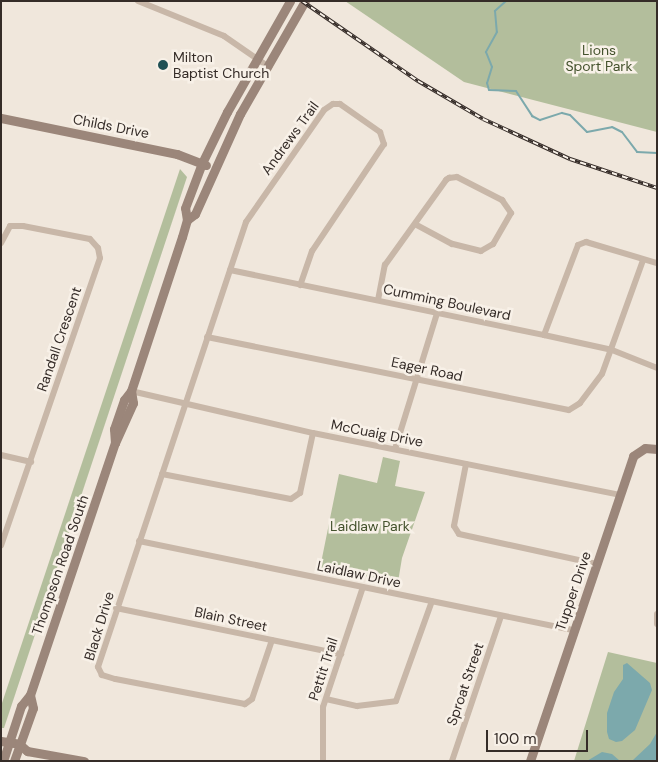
<!DOCTYPE html>
<html>
<head>
<meta charset="utf-8">
<style>
  body { margin:0 }
  #map { position:relative; width:658px; height:762px; overflow:hidden; background:#f0e7dc; font-family:"DM Sans",sans-serif }
  div>[style] { position:absolute }
  .green>* { inset:0; background:#b3be9c }
  .water>* { inset:0; background:#7ca9ac }
  .stream>* { height:2px; margin:-1px; padding:0 1px; transform-origin:1px; border-radius:1px; background:#7ca9ac }
  .street>* { height:6px; margin:-3px; padding:0 3px; transform-origin:3px; border-radius:3px; background:#c8b7a8 }
  .secondary>* { height:9px; margin:-4.5px; padding:0 4.5px; transform-origin:4.5px; border-radius:4.5px; background:#9b867a }
  .rail>* { height:4px; margin-top:-2px; transform-origin:0; background:repeating-linear-gradient(90deg,#f8f1e8 0 5.5px,#352c28 0 11px); box-sizing:border-box; border-block:1px solid #352c28 }
  .dots>* { width:14px; height:14px; translate:-50% -50%; box-sizing:border-box; border:2px solid #f8f1e8; border-radius:50% }
  span { translate:-50% -50%; white-space:nowrap; text-align:center; line-height:1.15; -webkit-text-stroke:5px #f8f1e8; paint-order:stroke }
  .park-label { font-size:14px; color:#44522d }
  .poi-label { font-size:14px; color:#352c28 }
  .left { translate:0 -50%; text-align:left }
  .street-label { font-size:14px; color:#352c28 }
  .frame { position:absolute; inset:0; border:2px solid #352c28; pointer-events:none }
  .scale { position:absolute; left:486px; top:730px; width:102px; height:22px; box-sizing:border-box; border:2px solid #352c28; border-top:0; padding-left:6px; font-size:15px; line-height:18px; white-space:nowrap; color:#352c28; -webkit-text-stroke:4px #f8f1e8; paint-order:stroke }
</style>
</head>
<body>
<div id="map">
  <div class="green">
    <i style="clip-path:polygon(345px 1px,657px 1px,657px 132px,464px 82px)"></i>
    <i style="clip-path:polygon(180px 169px,187px 177px,4px 728px,1px 728px,1px 706px)"></i>
    <i style="clip-path:polygon(383px 457px,400px 461px,395px 486px,425px 492px,402px 558px,398px 582px,320px 568px,339px 474px,377px 483px)"></i>
    <i style="clip-path:polygon(608px 652px,657px 663px,657px 761px,574px 761px)"></i>
  </div>
  <div class="water">
    <i style="clip-path:polygon(627px 663px,650px 683px,652px 690px,635px 730px,622px 741px,616px 742px,609px 739px,607px 732px,607px 713px,614px 692px,623px 679px,623px 665px)"></i>
    <i style="clip-path:polygon(657px 732px,657px 761px,622px 761px,633px 760px,650px 744px)"></i>
    <i style="clip-path:polygon(602px 752px,612px 754px,620px 761px,587px 761px)"></i>
  </div>
  <div class="stream">
    <i style="left:506px;top:1px;width:15px;rotate:138deg"></i>
    <i style="left:495px;top:11px;width:21px;rotate:85deg"></i>
    <i style="left:497px;top:32px;width:23px;rotate:119deg"></i>
    <i style="left:486px;top:52px;width:16px;rotate:68deg"></i>
    <i style="left:492px;top:67px;width:17px;rotate:107deg"></i>
    <i style="left:487px;top:83px;width:7px;rotate:74deg"></i>
    <i style="left:489px;top:90px;width:27px;rotate:2deg"></i>
    <i style="left:516px;top:91px;width:30px;rotate:57deg"></i>
    <i style="left:532px;top:116px;width:9px;rotate:27deg"></i>
    <i style="left:540px;top:120px;width:23px;rotate:-18deg"></i>
    <i style="left:562px;top:113px;width:8px;rotate:14deg"></i>
    <i style="left:570px;top:115px;width:24px;rotate:45deg"></i>
    <i style="left:587px;top:132px;width:25px;rotate:-11deg"></i>
    <i style="left:612px;top:127px;width:11px;rotate:27deg"></i>
    <i style="left:622px;top:132px;width:25px;rotate:53deg"></i>
    <i style="left:637px;top:152px;width:20px;rotate:3deg"></i>
  </div>
  <div class="street">
    <i style="left:138px;top:1px;width:93px;rotate:22.1deg"></i>
    <i style="left:224px;top:36px;width:55px;rotate:34.6deg"></i>
    <i style="left:1px;top:243px;width:19px;rotate:-62deg"></i>
    <i style="left:10px;top:226px;width:13px"></i>
    <i style="left:23px;top:226px;width:68px;rotate:11deg"></i>
    <i style="left:90px;top:239px;width:12px;rotate:48deg"></i>
    <i style="left:98px;top:248px;width:10px;rotate:79deg"></i>
    <i style="left:100px;top:258px;width:304px;rotate:109deg"></i>
    <i style="left:230px;top:270px;width:321px;rotate:11.7deg"></i>
    <i style="left:544px;top:335px;width:70px;rotate:12.4deg"></i>
    <i style="left:612px;top:350px;width:48px;rotate:21.8deg"></i>
    <i style="left:378px;top:300px;width:36px;rotate:-79deg"></i>
    <i style="left:385px;top:265px;width:105px;rotate:-54.3deg"></i>
    <i style="left:446px;top:180px;width:4px;rotate:-34deg"></i>
    <i style="left:449px;top:178px;width:8px;rotate:-7deg"></i>
    <i style="left:457px;top:177px;width:51px;rotate:27.1deg"></i>
    <i style="left:502px;top:200px;width:16px;rotate:55deg"></i>
    <i style="left:511px;top:213px;width:36px;rotate:120deg"></i>
    <i style="left:493px;top:244px;width:14px;rotate:150deg"></i>
    <i style="left:481px;top:251px;width:30px;rotate:-166deg"></i>
    <i style="left:452px;top:244px;width:42px;rotate:-151.6deg"></i>
    <i style="left:544px;top:335px;width:96px;rotate:-69.3deg"></i>
    <i style="left:578px;top:245px;width:9px;rotate:-21deg"></i>
    <i style="left:586px;top:242px;width:74px;rotate:16.5deg"></i>
    <i style="left:207px;top:337px;width:369px;rotate:11.4deg"></i>
    <i style="left:569px;top:410px;width:13px;rotate:-32deg"></i>
    <i style="left:580px;top:403px;width:36px;rotate:-53deg"></i>
    <i style="left:602px;top:374px;width:121px;rotate:-70.2deg"></i>
    <i style="left:131px;top:391px;width:187px;rotate:13deg"></i>
    <i style="left:313px;top:433px;width:313px;rotate:11.4deg"></i>
    <i style="left:395px;top:449px;width:142px;rotate:-72.8deg"></i>
    <i style="left:1px;top:455px;width:31px;rotate:13deg"></i>
    <i style="left:466px;top:464px;width:63px;rotate:101deg"></i>
    <i style="left:454px;top:526px;width:9px;rotate:58deg"></i>
    <i style="left:459px;top:534px;width:141px;rotate:12.3deg"></i>
    <i style="left:162px;top:474px;width:131px;rotate:11deg"></i>
    <i style="left:291px;top:499px;width:11px;rotate:-34deg"></i>
    <i style="left:300px;top:493px;width:61px;rotate:-77.8deg"></i>
    <i style="left:139px;top:541px;width:444px;rotate:11.6deg"></i>
    <i style="left:116px;top:608px;width:230px;rotate:11.6deg"></i>
    <i style="left:657px;top:614px;width:10px;rotate:90deg"></i>
    <i style="left:272px;top:640px;width:62px;rotate:108.7deg"></i>
    <i style="left:252px;top:699px;width:9px;rotate:144deg"></i>
    <i style="left:245px;top:704px;width:132px;rotate:-169.1deg"></i>
    <i style="left:115px;top:679px;width:14px;rotate:-163deg"></i>
    <i style="left:102px;top:675px;width:9px;rotate:-117deg"></i>
    <i style="left:98px;top:667px;width:469px;rotate:-71.6deg"></i>
    <i style="left:246px;top:222px;width:136px;rotate:-55.1deg"></i>
    <i style="left:324px;top:110px;width:11px;rotate:-34deg"></i>
    <i style="left:333px;top:104px;width:7px"></i>
    <i style="left:340px;top:104px;width:49px;rotate:35deg"></i>
    <i style="left:380px;top:132px;width:13px;rotate:72deg"></i>
    <i style="left:384px;top:144px;width:129px;rotate:123.9deg"></i>
    <i style="left:312px;top:251px;width:36px;rotate:109deg"></i>
    <i style="left:326px;top:699px;width:32px;rotate:13deg"></i>
    <i style="left:357px;top:706px;width:39px;rotate:-7deg"></i>
    <i style="left:396px;top:701px;width:106px;rotate:-70.2deg"></i>
    <i style="left:323px;top:761px;width:54px;rotate:-90deg"></i>
    <i style="left:323px;top:707px;width:126px;rotate:-71.6deg"></i>
    <i style="left:452px;top:761px;width:153px;rotate:-71.3deg"></i>
  </div>
  <div class="secondary">
    <i style="left:1px;top:118px;width:180px;rotate:11.6deg"></i>
    <i style="left:177px;top:154px;width:31px;rotate:21deg"></i>
    <i style="left:187px;top:220px;width:10px;rotate:-37deg"></i>
    <i style="left:195px;top:214px;width:110px;rotate:-65.8deg"></i>
    <i style="left:240px;top:114px;width:130px;rotate:-60.1deg"></i>
    <i style="left:115px;top:443px;width:14px;rotate:-94deg"></i>
    <i style="left:114px;top:429px;width:31px;rotate:-71deg"></i>
    <i style="left:124px;top:400px;width:11px;rotate:-52deg"></i>
    <i style="left:131px;top:391px;width:162px;rotate:-71.7deg"></i>
    <i style="left:182px;top:237px;width:18px;rotate:-74deg"></i>
    <i style="left:187px;top:220px;width:12px;rotate:-99deg"></i>
    <i style="left:185px;top:208px;width:48px;rotate:-69.3deg"></i>
    <i style="left:202px;top:163px;width:57px;rotate:-63.9deg"></i>
    <i style="left:227px;top:112px;width:128px;rotate:-60.4deg"></i>
    <i style="left:1px;top:741px;width:18px;rotate:9deg"></i>
    <i style="left:19px;top:744px;width:11px;rotate:41deg"></i>
    <i style="left:27px;top:751px;width:58px;rotate:10deg"></i>
    <i style="left:3px;top:761px;width:58px;rotate:-71.9deg"></i>
    <i style="left:21px;top:706px;width:14px;rotate:-51deg"></i>
    <i style="left:30px;top:695px;width:266px;rotate:-71.4deg"></i>
    <i style="left:115px;top:443px;width:44px;rotate:-65.8deg"></i>
    <i style="left:133px;top:403px;width:12px;rotate:-99deg"></i>
    <i style="left:14px;top:761px;width:56px;rotate:-70.3deg"></i>
    <i style="left:33px;top:708px;width:13px;rotate:-103deg"></i>
    <i style="left:530px;top:761px;width:322px;rotate:-71.3deg"></i>
    <i style="left:633px;top:456px;width:14px;rotate:-34deg"></i>
    <i style="left:645px;top:448px;width:12px;rotate:5deg"></i>
  </div>
  <div class="rail">
    <i style="left:302px;top:1px;width:141px;rotate:34.6deg"></i>
    <i style="left:418px;top:81px;width:75px;rotate:30.3deg"></i>
    <i style="left:483px;top:119px;width:96px;rotate:24.7deg"></i>
    <i style="left:570px;top:159px;width:92px;rotate:18.4deg"></i>
  </div>
  <div class="dots">
    <i style="left:163px;top:65px;background:#205054"></i>
  </div>
  <div class="park-label">
    <span style="left:599px;top:58px">Lions<br>Sport Park</span>
    <span style="left:370px;top:526px">Laidlaw Park</span>
  </div>
  <div class="poi-label">
    <span class="left" style="left:173px;top:65px">Milton<br>Baptist Church</span>
  </div>
  <div class="street-label">
    <span style="left:111px;top:126px;rotate:11deg">Childs Drive</span>
    <span style="left:290px;top:138px;rotate:-54deg">Andrews Trail</span>
    <span style="left:447px;top:302px;rotate:12deg">Cumming Boulevard</span>
    <span style="left:59px;top:339px;rotate:-71deg">Randall Crescent</span>
    <span style="left:427px;top:369px;rotate:12deg">Eager Road</span>
    <span style="left:377px;top:433px;rotate:11deg">McCuaig Drive</span>
    <span style="left:60px;top:565px;rotate:-71deg">Thompson Road South</span>
    <span style="left:359px;top:574px;rotate:12deg">Laidlaw Drive</span>
    <span style="left:573px;top:591px;rotate:-71deg">Tupper Drive</span>
    <span style="left:231px;top:619px;rotate:12deg">Blain Street</span>
    <span style="left:99px;top:626px;rotate:-73deg">Black Drive</span>
    <span style="left:323px;top:669px;rotate:-72deg">Pettit Trail</span>
    <span style="left:465px;top:684px;rotate:-71deg">Sproat Street</span>
  </div>
  <div class="frame"></div>
  <div class="scale">100 m</div>
</div>
</body>
</html>
